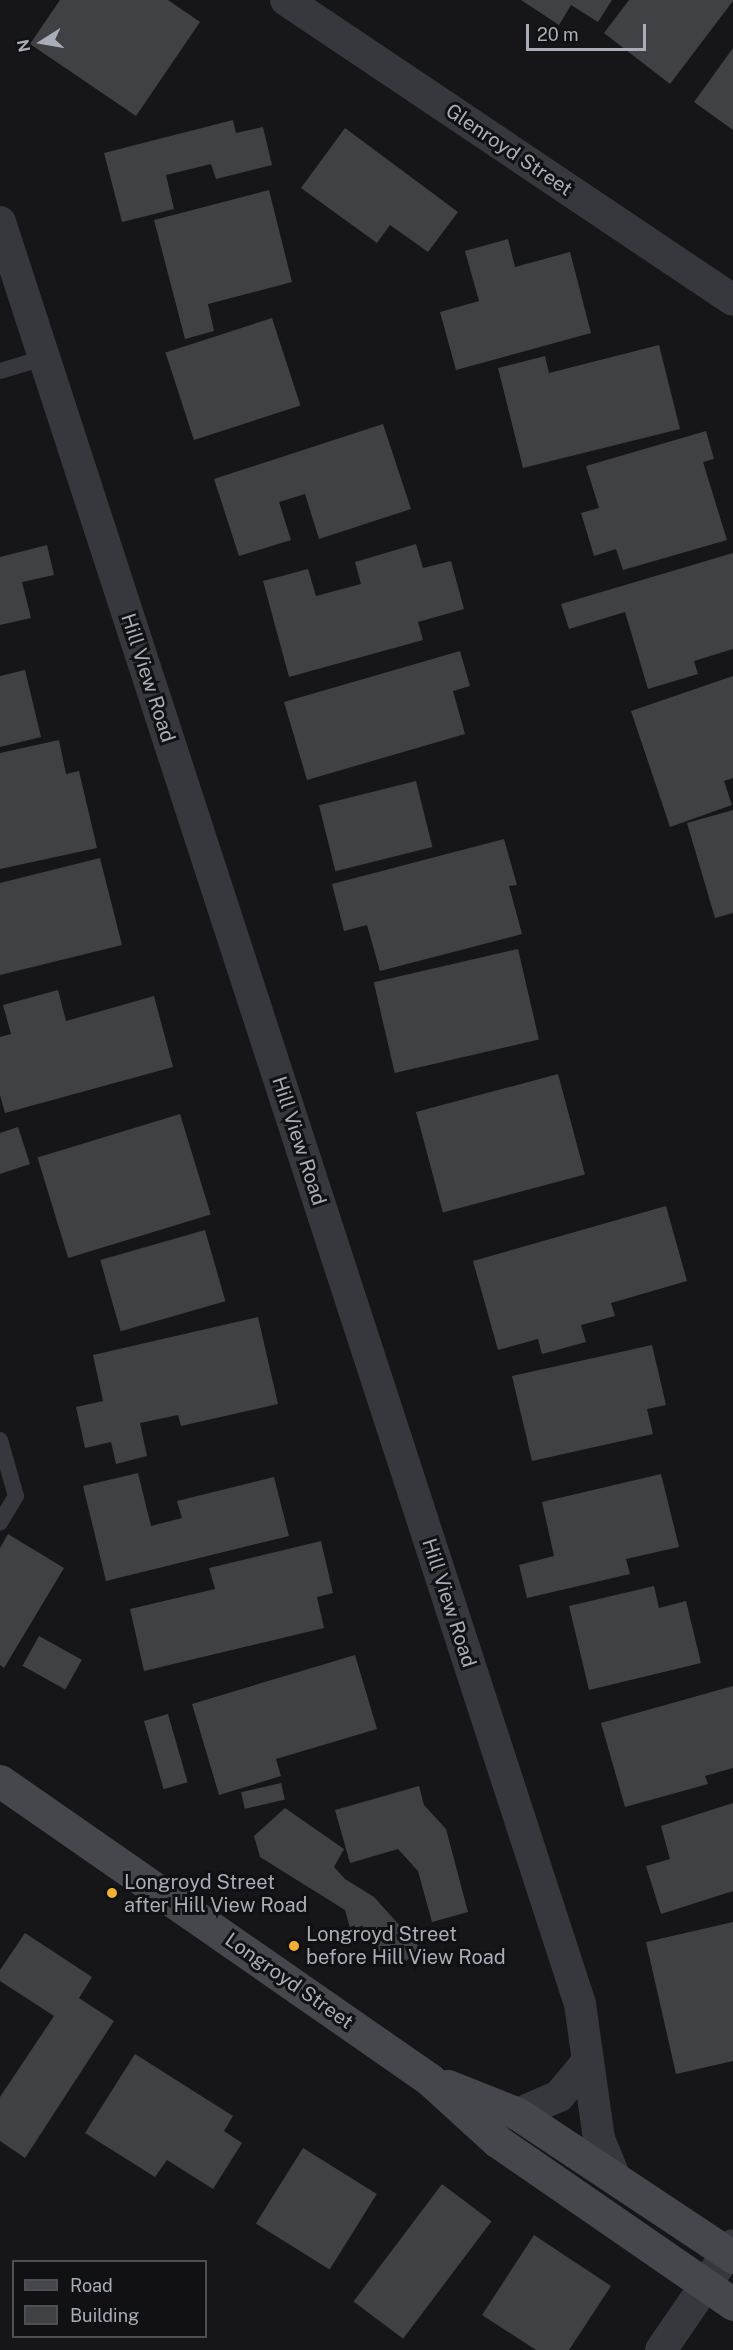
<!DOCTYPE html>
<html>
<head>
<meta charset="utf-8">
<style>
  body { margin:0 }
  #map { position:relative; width:733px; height:2350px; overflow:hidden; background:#161618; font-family:"Public Sans",sans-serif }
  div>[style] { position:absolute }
  .building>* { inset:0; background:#404145; transform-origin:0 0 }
  .service>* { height:16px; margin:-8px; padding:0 8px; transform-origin:8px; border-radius:8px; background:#37383d }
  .minor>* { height:32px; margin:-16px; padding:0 16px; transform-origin:16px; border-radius:16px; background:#37383d }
  .secondary>* { height:33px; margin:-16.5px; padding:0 16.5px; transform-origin:16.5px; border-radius:16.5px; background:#45474d }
  .dots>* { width:16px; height:16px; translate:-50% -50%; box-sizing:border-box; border:3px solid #111113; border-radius:50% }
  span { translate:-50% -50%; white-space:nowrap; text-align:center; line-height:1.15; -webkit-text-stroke:6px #111113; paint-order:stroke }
  .street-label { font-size:20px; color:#a8adb8 }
  .poi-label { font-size:20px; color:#a8adb8 }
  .left { translate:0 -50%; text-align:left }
  .legend { position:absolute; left:12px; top:2260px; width:195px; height:78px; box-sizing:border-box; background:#111113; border:2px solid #4d4f55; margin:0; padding:8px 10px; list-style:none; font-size:18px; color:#a8adb8 }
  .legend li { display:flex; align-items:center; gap:12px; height:30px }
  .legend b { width:30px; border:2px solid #4d4f55 }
  .north { position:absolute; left:12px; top:12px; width:60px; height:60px; -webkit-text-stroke:4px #111113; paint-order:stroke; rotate:259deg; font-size:16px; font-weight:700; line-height:24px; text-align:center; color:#a8adb8 }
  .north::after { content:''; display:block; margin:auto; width:21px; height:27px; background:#a8adb8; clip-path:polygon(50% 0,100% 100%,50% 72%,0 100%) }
  .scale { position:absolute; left:526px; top:24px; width:120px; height:27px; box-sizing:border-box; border:3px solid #a8adb8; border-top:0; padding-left:8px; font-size:18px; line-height:21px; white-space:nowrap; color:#a8adb8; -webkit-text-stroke:4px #111113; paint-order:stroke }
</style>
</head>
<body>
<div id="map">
  <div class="building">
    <i style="clip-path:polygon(60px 0,168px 0,200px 22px,136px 116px,30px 44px)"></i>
    <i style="clip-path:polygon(521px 0,612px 0,598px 22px,571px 5px,559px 25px)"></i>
    <i style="clip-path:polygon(629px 0,733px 0,733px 1px,670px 84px,604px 33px)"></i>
    <i style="clip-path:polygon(733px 48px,733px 130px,694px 102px)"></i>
    <i style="clip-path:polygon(233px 120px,236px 133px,263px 127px,272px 165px,216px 179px,211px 164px,166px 175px,174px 209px,122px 222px,104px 153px)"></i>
    <i style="clip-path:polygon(345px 128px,458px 212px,428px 252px,390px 225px,377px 243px,301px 188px)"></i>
    <i style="clip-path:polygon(269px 190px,292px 282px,208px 304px,214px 331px,185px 339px,154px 220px)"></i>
    <i style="clip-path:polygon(508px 239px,515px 267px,570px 252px,591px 333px,456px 370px,440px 312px,479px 301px,465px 251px)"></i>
    <i style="left:272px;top:318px;width:92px;height:112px;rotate:72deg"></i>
    <i style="clip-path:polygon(659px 345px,680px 429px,523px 468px,498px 368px,545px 356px,549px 373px)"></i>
    <i style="clip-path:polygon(383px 424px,411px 509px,319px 539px,305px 494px,279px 502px,291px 540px,239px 556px,214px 479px)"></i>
    <i style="clip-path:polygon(706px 431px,714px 459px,703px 462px,727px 540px,623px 570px,616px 549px,594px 556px,581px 513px,599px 508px,586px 466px)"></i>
    <i style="clip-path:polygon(416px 544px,423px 568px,451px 561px,464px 609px,418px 622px,423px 640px,289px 677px,263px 581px,308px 569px,316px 596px,361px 584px,355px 562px)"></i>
    <i style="clip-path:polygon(47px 545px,54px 575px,22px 582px,31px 618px,0 625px,0 557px)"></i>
    <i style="clip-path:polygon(733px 553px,733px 649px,694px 661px,698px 674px,648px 689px,625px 612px,569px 629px,561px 604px)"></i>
    <i style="clip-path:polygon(460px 651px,470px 686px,453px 691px,465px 734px,307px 780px,284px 702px)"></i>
    <i style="clip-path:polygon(25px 670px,41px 737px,0 747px,0 676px)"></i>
    <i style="clip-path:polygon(733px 676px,733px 778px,724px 781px,732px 805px,670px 827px,631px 711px)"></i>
    <i style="clip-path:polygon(59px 740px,66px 774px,79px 771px,97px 848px,0 869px,0 753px)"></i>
    <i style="left:416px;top:781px;width:68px;height:100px;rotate:76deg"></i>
    <i style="clip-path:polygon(733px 810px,733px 913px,715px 918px,687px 823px)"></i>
    <i style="clip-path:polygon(504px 839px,517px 885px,509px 886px,522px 934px,380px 971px,367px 925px,344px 931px,332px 884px)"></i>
    <i style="clip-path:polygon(100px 858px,122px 945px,0 975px,0 883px)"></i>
    <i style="left:518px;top:949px;width:93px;height:148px;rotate:77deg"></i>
    <i style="clip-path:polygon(58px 990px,66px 1021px,154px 996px,173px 1067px,5px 1113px,0 1095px,0 1037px,11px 1034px,3px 1005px)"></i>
    <i style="left:558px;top:1074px;width:104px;height:147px;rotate:75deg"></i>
    <i style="left:180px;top:1114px;width:105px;height:149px;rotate:73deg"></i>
    <i style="clip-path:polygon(18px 1127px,30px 1164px,0 1174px,0 1133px)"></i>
    <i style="clip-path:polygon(666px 1206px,687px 1281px,611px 1303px,615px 1316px,581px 1325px,586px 1342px,542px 1354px,538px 1339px,498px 1350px,473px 1261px)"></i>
    <i style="left:205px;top:1230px;width:74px;height:109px;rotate:74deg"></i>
    <i style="clip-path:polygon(258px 1317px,278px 1404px,181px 1426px,178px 1415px,140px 1423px,147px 1456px,116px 1464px,111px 1442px,85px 1448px,76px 1407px,103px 1401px,93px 1355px)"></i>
    <i style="clip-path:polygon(652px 1345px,666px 1405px,647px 1409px,653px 1434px,532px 1461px,512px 1376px)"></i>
    <i style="clip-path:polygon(138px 1473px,151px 1526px,182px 1518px,177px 1501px,274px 1477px,289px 1536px,106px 1581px,83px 1486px)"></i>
    <i style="clip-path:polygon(661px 1474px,679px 1547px,626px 1559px,630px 1574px,527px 1598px,519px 1565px,554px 1556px,542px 1502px)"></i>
    <i style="clip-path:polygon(8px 1534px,64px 1568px,4px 1668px,0 1665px,0 1548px)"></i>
    <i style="clip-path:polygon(321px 1541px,333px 1593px,317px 1597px,324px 1628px,144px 1671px,130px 1609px,215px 1589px,209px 1568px)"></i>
    <i style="clip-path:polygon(654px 1586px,659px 1608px,686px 1601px,701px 1663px,589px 1690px,569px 1606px)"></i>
    <i style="left:39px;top:1636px;width:49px;height:34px;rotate:29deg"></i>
    <i style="clip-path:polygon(355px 1655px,377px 1729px,276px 1759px,281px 1776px,219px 1795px,192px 1704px)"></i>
    <i style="clip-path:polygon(733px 1686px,733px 1768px,705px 1776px,708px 1784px,625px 1807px,601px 1723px)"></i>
    <i style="left:168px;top:1714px;width:71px;height:25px;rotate:74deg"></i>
    <i style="left:281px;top:1783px;width:17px;height:41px;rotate:77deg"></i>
    <i style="clip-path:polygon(419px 1786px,424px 1805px,446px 1829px,468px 1912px,432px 1922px,418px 1871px,398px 1849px,350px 1863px,335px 1810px)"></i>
    <i style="clip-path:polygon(733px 1803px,733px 1891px,661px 1914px,646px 1866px,670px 1859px,661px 1826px)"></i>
    <i style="clip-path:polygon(285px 1808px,344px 1849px,334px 1867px,345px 1879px,374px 1897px,420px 1948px,400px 1967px,350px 1928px,345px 1910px,260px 1857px,254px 1836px)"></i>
    <i style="clip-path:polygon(733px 1922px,733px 2061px,676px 2074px,646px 1942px)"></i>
    <i style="clip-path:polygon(25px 1933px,92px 1977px,79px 1998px,114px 2021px,25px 2158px,0 2141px,0 2097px,54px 2016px,0 1981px,0 1970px)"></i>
    <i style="clip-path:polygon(135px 2054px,233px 2116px,224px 2131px,242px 2143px,213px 2189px,167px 2160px,155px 2177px,85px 2133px)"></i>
    <i style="left:303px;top:2148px;width:87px;height:89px;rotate:32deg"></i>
    <i style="left:442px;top:2184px;width:62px;height:147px;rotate:37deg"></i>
    <i style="clip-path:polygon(534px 2235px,611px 2286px,569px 2350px,536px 2350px,482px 2315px)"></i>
  </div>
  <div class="service">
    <i style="left:0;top:371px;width:46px;rotate:-16.5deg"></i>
    <i style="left:0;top:1440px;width:58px;rotate:74.1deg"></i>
    <i style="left:16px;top:1496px;width:31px;rotate:121deg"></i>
  </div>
  <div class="minor">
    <i style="left:286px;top:0;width:538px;rotate:33.87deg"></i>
    <i style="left:0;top:222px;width:1874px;rotate:71.97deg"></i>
    <i style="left:580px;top:2004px;width:136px;rotate:82deg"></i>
    <i style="left:599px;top:2139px;width:42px;rotate:67.7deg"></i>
    <i style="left:518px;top:2114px;width:45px;rotate:-23.7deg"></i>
    <i style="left:559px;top:2096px;width:45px;rotate:-50.4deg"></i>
    <i style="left:661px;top:2350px;width:127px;rotate:-55.6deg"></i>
  </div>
  <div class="secondary">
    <i style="left:0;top:1781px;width:522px;rotate:34.79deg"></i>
    <i style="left:429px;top:2079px;width:92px;rotate:42.4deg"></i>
    <i style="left:497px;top:2141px;width:287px;rotate:34.6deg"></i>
    <i style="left:448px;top:2086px;width:75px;rotate:21.8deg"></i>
    <i style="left:518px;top:2114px;width:258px;rotate:33.6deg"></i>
  </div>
  <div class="dots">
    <i style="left:112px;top:1893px;background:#f2b134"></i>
    <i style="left:294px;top:1946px;background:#f2b134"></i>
  </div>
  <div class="street-label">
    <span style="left:509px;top:150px;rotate:34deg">Glenroyd Street</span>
    <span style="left:148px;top:678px;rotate:72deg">Hill View Road</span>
    <span style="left:299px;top:1141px;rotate:72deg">Hill View Road</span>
    <span style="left:449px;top:1603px;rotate:72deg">Hill View Road</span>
    <span style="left:289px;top:1981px;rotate:35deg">Longroyd Street</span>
  </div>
  <div class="poi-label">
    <span class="left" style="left:124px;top:1894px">Longroyd Street<br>after Hill View Road</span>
    <span class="left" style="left:306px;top:1946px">Longroyd Street<br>before Hill View Road</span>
  </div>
  <ul class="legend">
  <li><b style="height:8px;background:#45474d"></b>Road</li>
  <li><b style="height:16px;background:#404145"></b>Building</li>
  </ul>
  <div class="north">N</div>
  <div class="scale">20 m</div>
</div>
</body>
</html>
